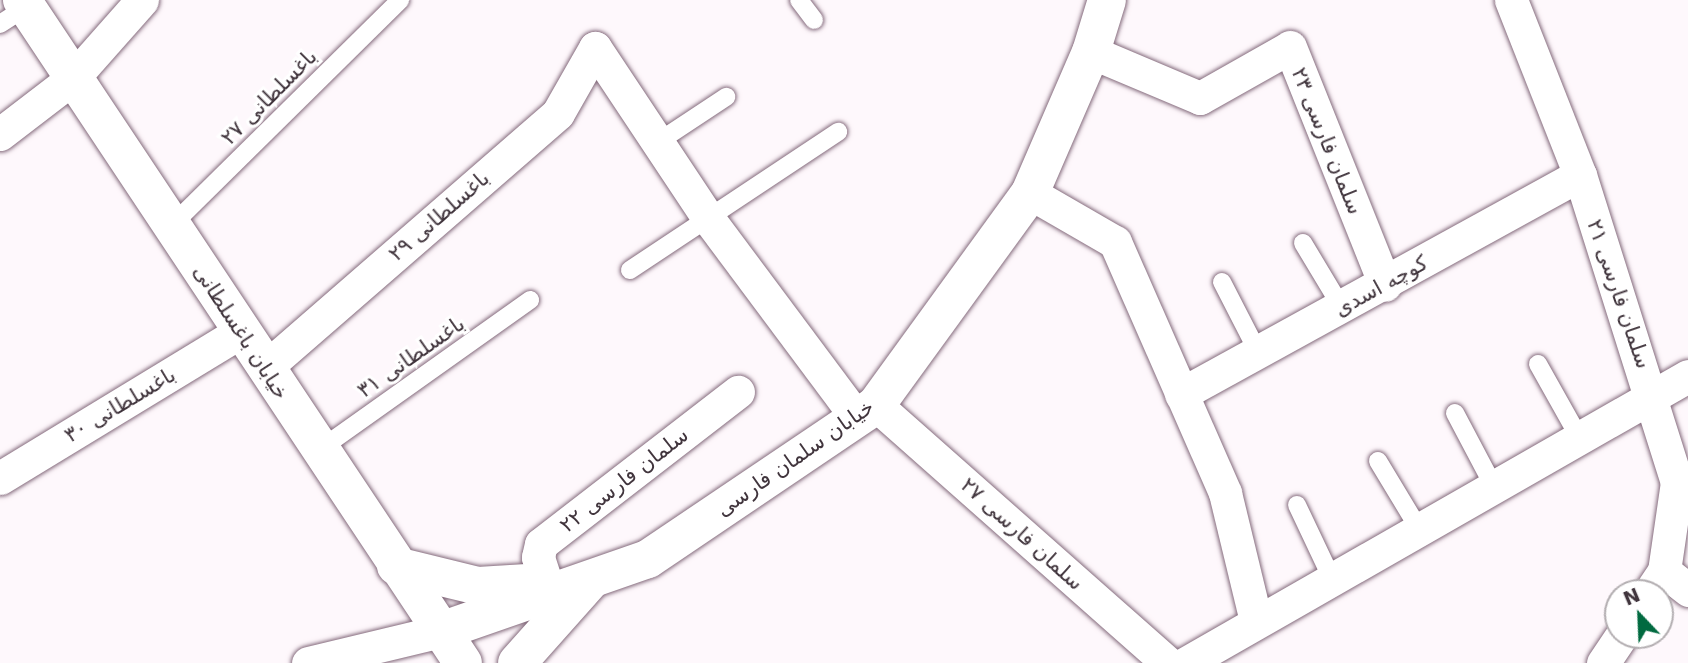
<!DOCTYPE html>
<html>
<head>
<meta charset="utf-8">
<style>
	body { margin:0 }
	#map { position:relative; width:1688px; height:663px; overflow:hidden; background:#fef8fc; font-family:"DejaVu Sans",Cairo,sans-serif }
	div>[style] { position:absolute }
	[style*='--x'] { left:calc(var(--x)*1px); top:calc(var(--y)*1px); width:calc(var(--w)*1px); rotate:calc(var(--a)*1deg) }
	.roads { filter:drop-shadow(0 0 2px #846a7c) drop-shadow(0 0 2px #846a7c) }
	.service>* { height:18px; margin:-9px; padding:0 9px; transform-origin:9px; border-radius:9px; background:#fff }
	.minor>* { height:33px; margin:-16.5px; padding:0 16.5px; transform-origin:16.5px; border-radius:16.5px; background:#fff }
	.tertiary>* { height:38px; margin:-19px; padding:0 19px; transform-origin:19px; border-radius:19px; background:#fff }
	span { translate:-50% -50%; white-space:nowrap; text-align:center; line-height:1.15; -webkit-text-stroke:6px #fff; paint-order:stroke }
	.street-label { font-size:21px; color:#41353d }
	.north { position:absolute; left:1604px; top:579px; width:70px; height:70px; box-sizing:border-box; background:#fff; border:2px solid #b3aeb1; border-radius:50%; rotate:337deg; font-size:19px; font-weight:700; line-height:28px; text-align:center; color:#41353d }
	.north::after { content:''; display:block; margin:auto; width:24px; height:32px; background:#016a40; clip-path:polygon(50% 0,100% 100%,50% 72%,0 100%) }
</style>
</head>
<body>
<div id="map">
	<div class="roads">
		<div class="service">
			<div style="--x:799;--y:0;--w:25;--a:53"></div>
			<div style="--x:0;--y:24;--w:31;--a:-33"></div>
			<div style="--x:658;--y:142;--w:82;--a:-33.5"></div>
			<div style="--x:171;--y:226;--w:322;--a:-44.6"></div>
			<div style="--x:1303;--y:243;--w:76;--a:59"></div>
			<div style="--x:630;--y:270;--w:250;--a:-33.6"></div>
			<div style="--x:1222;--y:282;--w:81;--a:62.8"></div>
			<div style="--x:1538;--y:364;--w:84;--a:60.7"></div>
			<div style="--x:1455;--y:413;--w:84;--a:62.2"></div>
			<div style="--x:319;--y:450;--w:259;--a:-35.4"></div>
			<div style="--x:1378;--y:461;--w:79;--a:58.9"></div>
			<div style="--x:1297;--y:505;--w:82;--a:64.7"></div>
		</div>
		<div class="minor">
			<div style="--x:1511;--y:0;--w:188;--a:68.5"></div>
			<div style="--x:1580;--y:175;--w:322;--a:72.5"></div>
			<div style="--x:1677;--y:482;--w:90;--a:98.3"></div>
			<div style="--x:1664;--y:571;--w:27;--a:124"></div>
			<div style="--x:1091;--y:52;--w:118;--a:22.9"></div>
			<div style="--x:1200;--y:98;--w:103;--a:-29.5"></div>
			<div style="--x:1290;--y:47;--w:256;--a:68.2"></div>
			<div style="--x:0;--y:134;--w:92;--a:-37.5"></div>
			<div style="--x:73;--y:78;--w:104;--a:-48.5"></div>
			<div style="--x:1030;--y:193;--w:98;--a:30"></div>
			<div style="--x:1115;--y:242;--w:274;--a:66.3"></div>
			<div style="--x:1225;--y:493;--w:132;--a:76.4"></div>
			<div style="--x:265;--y:368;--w:388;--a:-41"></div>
			<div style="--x:558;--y:113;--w:75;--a:-60.4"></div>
			<div style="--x:595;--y:48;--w:204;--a:56.4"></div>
			<div style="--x:708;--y:218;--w:249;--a:53.3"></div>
			<div style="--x:1181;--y:394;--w:455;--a:-28.8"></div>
			<div style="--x:876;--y:405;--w:390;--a:41.5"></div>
			<div style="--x:0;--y:478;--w:281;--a:-31.3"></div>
			<div style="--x:1664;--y:571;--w:31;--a:38"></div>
			<div style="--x:546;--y:582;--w:26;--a:-108"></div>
			<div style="--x:538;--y:557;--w:13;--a:-77"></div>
			<div style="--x:541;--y:544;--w:249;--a:-37.7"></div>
			<div style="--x:308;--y:663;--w:137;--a:-13.5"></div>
			<div style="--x:1186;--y:663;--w:578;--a:-29.76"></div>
			<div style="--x:1603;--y:663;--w:34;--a:-56"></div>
		</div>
		<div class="tertiary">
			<div style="--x:22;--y:0;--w:796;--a:56.37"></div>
			<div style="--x:396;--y:566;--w:84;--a:13.7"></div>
			<div style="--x:478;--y:586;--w:66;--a:-3.5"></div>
			<div style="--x:441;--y:631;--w:219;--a:-19.2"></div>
			<div style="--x:648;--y:559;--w:275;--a:-34"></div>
			<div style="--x:876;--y:405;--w:262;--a:-54"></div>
			<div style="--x:1030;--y:193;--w:154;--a:-66.6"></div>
			<div style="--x:1091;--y:52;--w:54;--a:-72.9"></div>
			<div style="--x:517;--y:663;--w:110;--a:-48.3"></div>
		</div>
	</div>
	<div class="street-label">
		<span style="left:269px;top:97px;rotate:-45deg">باغسلطانی ۲۷</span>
		<span style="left:1327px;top:141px;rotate:68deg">سلمان فارسی ۲۳</span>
		<span style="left:439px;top:216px;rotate:-41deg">باغسلطانی ۲۹</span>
		<span style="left:1381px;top:286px;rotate:-29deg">کوچه اسدی</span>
		<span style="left:1619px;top:294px;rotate:71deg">سلمان فارسی ۲۱</span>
		<span style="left:241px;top:332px;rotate:57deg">خیابان باغسلطانی</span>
		<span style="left:411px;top:357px;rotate:-35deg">باغسلطانی ۳۱</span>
		<span style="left:120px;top:405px;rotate:-31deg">باغسلطانی ۳۰</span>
		<span style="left:795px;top:458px;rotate:-35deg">خیابان سلمان فارسی</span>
		<span style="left:624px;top:480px;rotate:-38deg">سلمان فارسی ۲۲</span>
		<span style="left:1022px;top:534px;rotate:42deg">سلمان فارسی ۲۷</span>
	</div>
	<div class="north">N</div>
</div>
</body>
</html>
